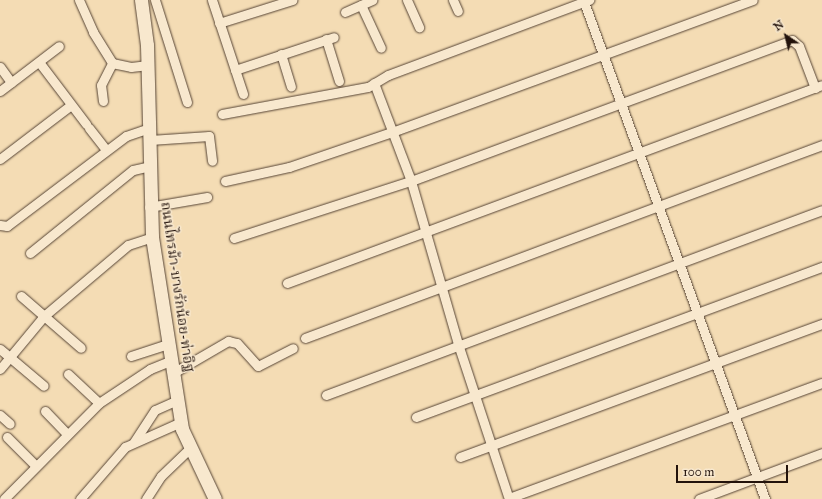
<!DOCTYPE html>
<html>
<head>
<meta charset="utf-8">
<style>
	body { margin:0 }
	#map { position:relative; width:822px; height:499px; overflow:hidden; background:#f4dcb4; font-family:"IM FELL Great Primer","Noto Serif Thai",serif }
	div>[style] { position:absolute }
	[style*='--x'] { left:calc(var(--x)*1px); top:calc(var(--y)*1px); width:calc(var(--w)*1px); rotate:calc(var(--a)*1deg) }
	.roads { filter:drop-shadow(0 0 1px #564435) drop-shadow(0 0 1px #564435) }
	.street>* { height:9px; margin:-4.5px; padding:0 4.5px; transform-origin:4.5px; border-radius:4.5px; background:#f8e8ce }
	.secondary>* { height:13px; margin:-6.5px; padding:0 6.5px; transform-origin:6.5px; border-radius:6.5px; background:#f8e8ce }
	span { translate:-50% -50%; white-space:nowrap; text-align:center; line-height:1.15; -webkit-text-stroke:3px #f8e8ce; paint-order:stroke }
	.street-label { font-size:14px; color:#22120b }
	.north { position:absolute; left:766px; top:16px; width:40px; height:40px; -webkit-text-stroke:3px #f8e8ce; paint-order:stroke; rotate:325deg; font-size:11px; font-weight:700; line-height:16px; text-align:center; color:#22120b }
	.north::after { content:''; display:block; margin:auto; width:14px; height:18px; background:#22120b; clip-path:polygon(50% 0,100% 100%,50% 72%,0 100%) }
	.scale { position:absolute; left:676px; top:465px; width:112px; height:18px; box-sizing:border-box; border:2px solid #22120b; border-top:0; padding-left:5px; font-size:12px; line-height:14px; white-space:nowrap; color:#22120b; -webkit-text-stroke:3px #f8e8ce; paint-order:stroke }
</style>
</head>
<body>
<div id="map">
	<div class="roads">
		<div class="street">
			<div style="--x:79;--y:0;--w:35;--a:66"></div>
			<div style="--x:93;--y:32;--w:36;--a:58"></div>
			<div style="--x:112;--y:63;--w:19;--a:12"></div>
			<div style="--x:131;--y:67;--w:17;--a:-7"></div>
			<div style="--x:155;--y:0;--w:107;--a:72.6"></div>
			<div style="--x:212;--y:0;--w:99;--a:71.7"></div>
			<div style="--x:407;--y:0;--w:30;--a:66"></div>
			<div style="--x:453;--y:0;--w:12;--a:66"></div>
			<div style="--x:584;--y:2;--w:529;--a:69.99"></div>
			<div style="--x:361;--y:5;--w:47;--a:65.1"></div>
			<div style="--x:345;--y:12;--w:30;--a:-24"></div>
			<div style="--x:219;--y:23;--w:77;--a:-17.5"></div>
			<div style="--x:326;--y:39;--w:44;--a:72.8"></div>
			<div style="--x:281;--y:54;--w:34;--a:73"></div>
			<div style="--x:39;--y:62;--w:78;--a:52.8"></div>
			<div style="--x:0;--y:67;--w:19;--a:54"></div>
			<div style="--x:235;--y:70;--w:104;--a:-18.4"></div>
			<div style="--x:374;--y:83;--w:105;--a:69.3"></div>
			<div style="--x:411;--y:181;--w:170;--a:73.9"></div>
			<div style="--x:458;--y:344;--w:163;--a:71.8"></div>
			<div style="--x:0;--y:91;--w:74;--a:-37.3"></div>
			<div style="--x:103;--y:101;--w:16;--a:-97"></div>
			<div style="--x:101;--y:85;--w:25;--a:-63"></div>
			<div style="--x:222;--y:114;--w:148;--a:-10.5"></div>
			<div style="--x:368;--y:87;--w:23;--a:-31"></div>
			<div style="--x:388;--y:75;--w:215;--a:-20.5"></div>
			<div style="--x:89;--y:128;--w:28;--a:52"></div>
			<div style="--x:150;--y:140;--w:59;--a:-3.9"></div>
			<div style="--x:209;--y:136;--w:25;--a:83"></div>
			<div style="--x:0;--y:159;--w:89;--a:-37.3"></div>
			<div style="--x:225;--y:181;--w:66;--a:-12.3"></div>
			<div style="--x:289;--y:167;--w:109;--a:-18.8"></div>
			<div style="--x:392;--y:132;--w:384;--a:-20.1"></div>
			<div style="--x:149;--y:207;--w:59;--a:-9.8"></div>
			<div style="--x:0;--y:225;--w:7;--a:8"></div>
			<div style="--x:7;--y:226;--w:149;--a:-37.1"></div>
			<div style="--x:126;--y:136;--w:24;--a:-19"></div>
			<div style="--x:234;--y:238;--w:186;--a:-17.9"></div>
			<div style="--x:411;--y:181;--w:406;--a:-20.3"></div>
			<div style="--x:792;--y:40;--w:9;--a:41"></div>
			<div style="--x:799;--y:46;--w:45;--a:69.1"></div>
			<div style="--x:30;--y:253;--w:132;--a:-38.9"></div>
			<div style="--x:133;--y:170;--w:17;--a:-13"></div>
			<div style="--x:287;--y:283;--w:570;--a:-20.31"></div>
			<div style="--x:21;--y:296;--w:79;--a:40.9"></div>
			<div style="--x:305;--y:338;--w:552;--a:-20.47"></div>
			<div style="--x:0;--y:349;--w:57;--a:40.1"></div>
			<div style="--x:131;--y:356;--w:40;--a:-18"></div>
			<div style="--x:0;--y:369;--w:69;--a:-50.3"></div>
			<div style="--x:44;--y:316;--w:110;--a:-40.2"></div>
			<div style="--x:128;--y:245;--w:25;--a:-18"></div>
			<div style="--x:173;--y:373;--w:64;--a:-30.2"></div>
			<div style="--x:228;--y:341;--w:9;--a:13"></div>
			<div style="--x:237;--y:343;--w:31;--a:48"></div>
			<div style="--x:258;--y:366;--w:39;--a:-27"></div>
			<div style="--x:68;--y:374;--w:42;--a:43.1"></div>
			<div style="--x:326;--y:395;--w:529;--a:-20.45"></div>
			<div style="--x:45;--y:411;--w:32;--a:46"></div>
			<div style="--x:0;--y:415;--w:13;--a:42"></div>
			<div style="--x:416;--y:417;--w:433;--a:-20.3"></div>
			<div style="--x:7;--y:437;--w:41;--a:45"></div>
			<div style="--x:134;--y:442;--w:38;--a:-57"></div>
			<div style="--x:155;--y:410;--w:24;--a:-24"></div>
			<div style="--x:460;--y:457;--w:386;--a:-20.2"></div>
			<div style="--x:509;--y:498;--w:333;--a:-20.2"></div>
			<div style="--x:4;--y:499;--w:135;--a:-45.3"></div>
			<div style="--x:99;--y:403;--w:61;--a:-33.7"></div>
			<div style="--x:150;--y:369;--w:22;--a:-22"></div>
			<div style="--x:80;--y:499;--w:69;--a:-49.1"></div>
			<div style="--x:125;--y:447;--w:61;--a:-24.1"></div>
			<div style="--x:146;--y:499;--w:27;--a:-57"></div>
			<div style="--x:161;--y:476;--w:39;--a:-44"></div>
			<div style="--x:699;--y:499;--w:131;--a:-20.5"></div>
		</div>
		<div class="secondary">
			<div style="--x:141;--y:0;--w:45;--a:82.4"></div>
			<div style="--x:147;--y:45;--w:192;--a:88.5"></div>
			<div style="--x:152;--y:237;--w:194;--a:81.1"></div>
			<div style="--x:182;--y:429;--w:77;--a:64.8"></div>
		</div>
	</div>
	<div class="street-label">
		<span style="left:177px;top:287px;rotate:82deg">ถนนไทรม้า-บางรักน้อย-ท่าอิฐ</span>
	</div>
	<div class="north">N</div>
	<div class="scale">100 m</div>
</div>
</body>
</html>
